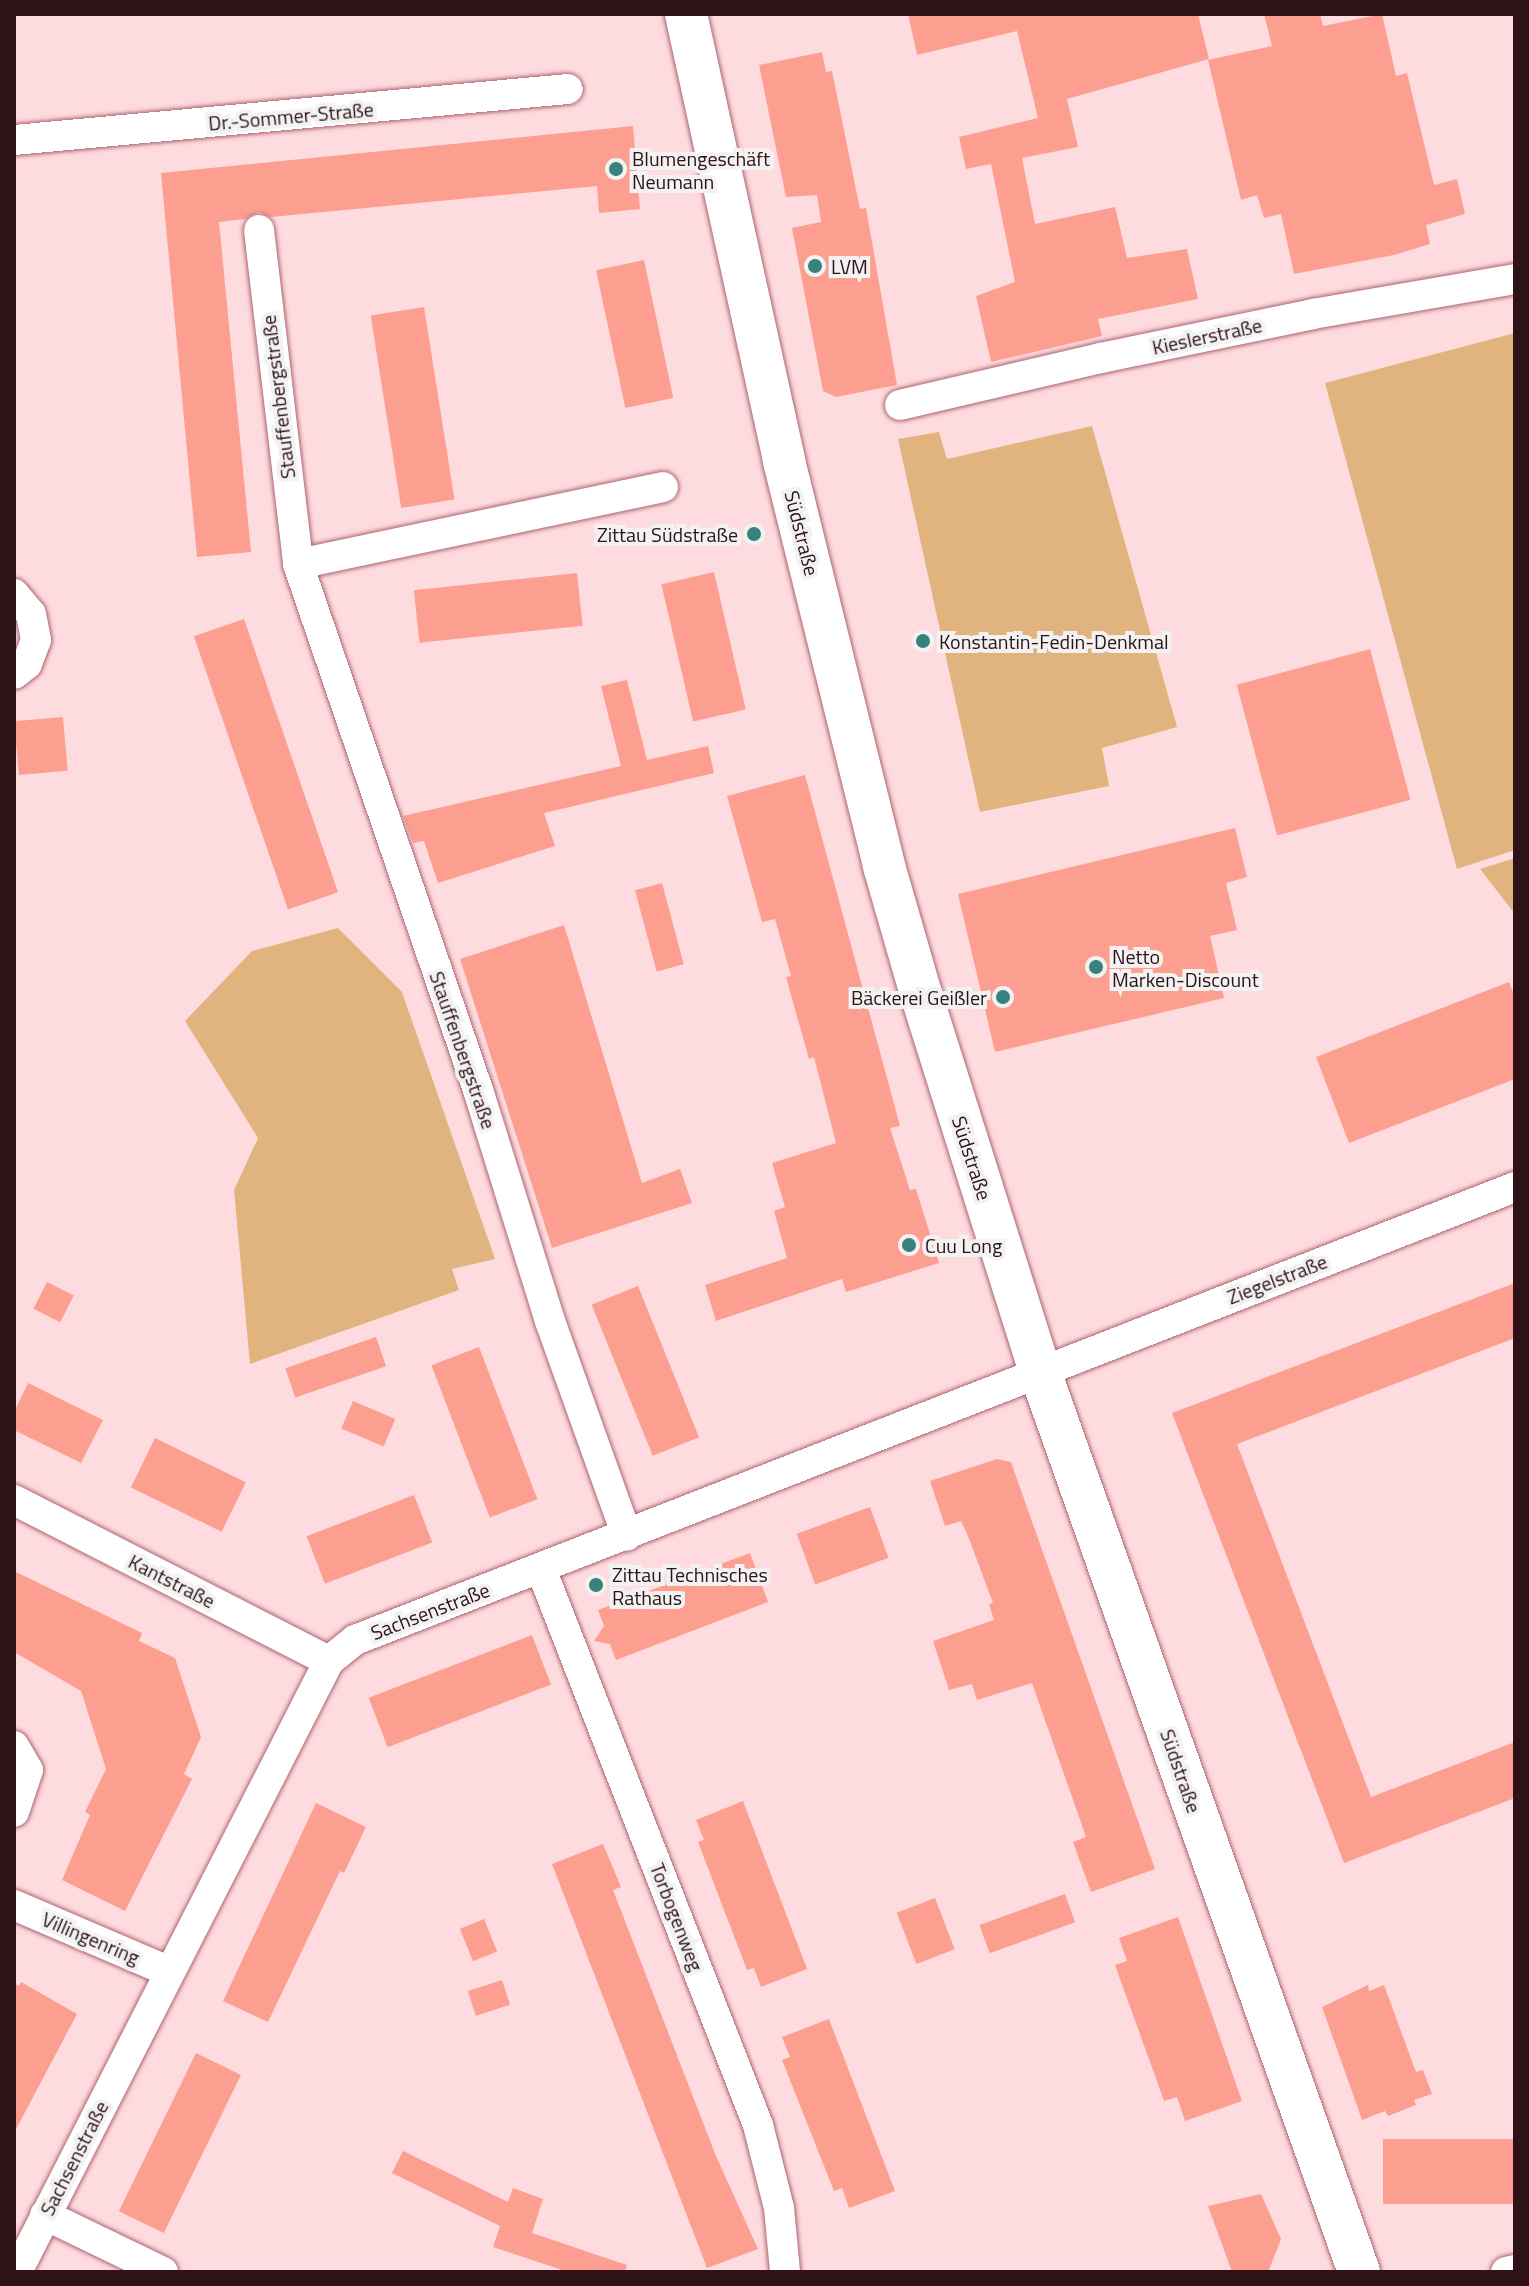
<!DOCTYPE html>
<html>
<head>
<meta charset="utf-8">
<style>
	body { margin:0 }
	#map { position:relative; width:1529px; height:2286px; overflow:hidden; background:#fedbdf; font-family:"Titillium Web",sans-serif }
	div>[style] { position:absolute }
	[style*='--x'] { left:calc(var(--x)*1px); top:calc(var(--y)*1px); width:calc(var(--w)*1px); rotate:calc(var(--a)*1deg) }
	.green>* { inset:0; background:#e1b47f }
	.building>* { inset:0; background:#fd9f90; transform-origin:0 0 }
	.roads { filter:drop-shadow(0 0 2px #ae6370) drop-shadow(0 0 2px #ae6370) }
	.street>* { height:30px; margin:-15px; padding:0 15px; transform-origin:15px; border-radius:15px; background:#fff }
	.secondary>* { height:42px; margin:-21px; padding:0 21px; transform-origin:21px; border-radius:21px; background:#fff }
	.dots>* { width:22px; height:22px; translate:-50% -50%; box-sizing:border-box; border:4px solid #f2f2f2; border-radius:50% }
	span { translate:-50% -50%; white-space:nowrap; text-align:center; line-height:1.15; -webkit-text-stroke:8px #f2f2f2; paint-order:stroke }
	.street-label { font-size:20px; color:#2f1218 }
	.poi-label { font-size:20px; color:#2f1218 }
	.left { translate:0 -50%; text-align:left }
	.right { translate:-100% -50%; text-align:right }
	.frame { position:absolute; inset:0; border:16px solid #2f1218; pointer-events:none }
</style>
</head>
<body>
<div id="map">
	<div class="green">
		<div style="clip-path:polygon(1515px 333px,1515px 850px,1457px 869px,1325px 383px)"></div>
		<div style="clip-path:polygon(1092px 426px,1177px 727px,1102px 748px,1109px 786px,980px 812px,898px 439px,939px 432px,947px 459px)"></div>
		<div style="clip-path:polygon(1515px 858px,1515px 914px,1480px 869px)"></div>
		<div style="clip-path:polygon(338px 928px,402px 992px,495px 1259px,452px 1269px,459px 1290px,250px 1364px,234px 1190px,258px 1138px,185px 1021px,252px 951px)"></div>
	</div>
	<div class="building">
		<div style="clip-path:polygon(908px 14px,1198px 14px,1209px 59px,1067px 99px,1078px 147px,1022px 158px,1035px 224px,1115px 207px,1127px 258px,1187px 249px,1198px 299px,1098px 319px,1102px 336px,991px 362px,976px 296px,1015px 282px,991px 164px,966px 169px,959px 137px,1038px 118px,1017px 31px,917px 55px)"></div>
		<div style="clip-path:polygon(1264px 14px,1320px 14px,1323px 26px,1382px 14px,1396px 76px,1407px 73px,1434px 185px,1457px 179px,1465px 214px,1426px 225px,1430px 244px,1394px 255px,1294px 274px,1281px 214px,1264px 218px,1257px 195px,1241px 200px,1208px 60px,1272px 46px)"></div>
		<div style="clip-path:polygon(822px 52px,826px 72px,832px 71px,860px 209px,866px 208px,897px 385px,836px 397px,823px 391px,792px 228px,821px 222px,817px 195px,786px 197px,759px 65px)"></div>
		<div style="clip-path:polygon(633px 126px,640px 209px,599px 213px,597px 186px,271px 217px,258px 212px,245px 219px,219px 222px,251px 552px,197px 557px,161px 173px)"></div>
		<div style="left:644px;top:260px;width:141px;height:49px;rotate:78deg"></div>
		<div style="left:424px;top:307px;width:195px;height:54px;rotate:81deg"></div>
		<div style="left:714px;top:572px;width:141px;height:54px;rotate:77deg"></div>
		<div style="left:577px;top:573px;width:53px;height:164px;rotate:84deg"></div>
		<div style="left:244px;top:619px;width:289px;height:53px;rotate:71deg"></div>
		<div style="left:1370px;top:649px;width:156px;height:138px;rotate:75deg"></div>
		<div style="clip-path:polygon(627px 680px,647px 760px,708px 746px,714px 773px,544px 813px,555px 846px,438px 883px,424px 841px,413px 843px,403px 816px,621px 766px,601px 686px)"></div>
		<div style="left:63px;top:717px;width:54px;height:49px;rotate:85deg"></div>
		<div style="clip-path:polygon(805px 775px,900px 1126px,890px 1128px,910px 1190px,916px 1189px,939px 1263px,846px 1292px,842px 1279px,716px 1321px,705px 1285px,787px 1258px,774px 1211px,785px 1207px,772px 1163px,836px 1143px,814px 1057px,809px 1059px,786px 977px,791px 976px,775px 919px,762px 922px,727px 796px)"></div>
		<div style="clip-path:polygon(1235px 828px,1247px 877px,1226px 883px,1237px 930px,1210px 936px,1224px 998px,995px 1052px,958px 894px)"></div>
		<div style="left:662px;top:883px;width:84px;height:28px;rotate:75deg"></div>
		<div style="clip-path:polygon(564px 925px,642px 1183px,680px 1169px,692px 1203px,552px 1248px,460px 959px)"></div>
		<div style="clip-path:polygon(1509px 982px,1515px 997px,1515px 1079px,1349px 1143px,1316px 1057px)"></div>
		<div style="left:47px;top:1282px;width:30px;height:30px;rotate:27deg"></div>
		<div style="clip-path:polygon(1515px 1283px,1515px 1338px,1237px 1444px,1371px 1797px,1515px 1742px,1515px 1798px,1344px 1863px,1172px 1413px)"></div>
		<div style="left:638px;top:1286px;width:163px;height:50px;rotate:68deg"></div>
		<div style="left:376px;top:1337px;width:31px;height:96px;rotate:71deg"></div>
		<div style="left:479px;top:1347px;width:163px;height:51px;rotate:69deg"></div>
		<div style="clip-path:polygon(28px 1383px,103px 1420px,81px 1463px,14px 1430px,14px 1412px)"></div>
		<div style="left:353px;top:1401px;width:46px;height:30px;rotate:23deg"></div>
		<div style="left:155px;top:1438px;width:101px;height:55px;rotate:26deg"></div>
		<div style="clip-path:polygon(997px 1459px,1011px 1462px,1155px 1869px,1091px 1892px,1073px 1842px,1086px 1837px,1032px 1683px,977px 1700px,972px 1684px,949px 1690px,933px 1641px,994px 1620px,989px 1604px,993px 1603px,968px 1536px,961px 1521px,945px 1526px,930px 1481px)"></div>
		<div style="left:414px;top:1495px;width:51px;height:115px;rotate:69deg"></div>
		<div style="left:870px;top:1507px;width:54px;height:78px;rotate:70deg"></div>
		<div style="clip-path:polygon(750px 1553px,768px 1602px,616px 1660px,610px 1644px,594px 1641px,604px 1626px,598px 1610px)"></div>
		<div style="clip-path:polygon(14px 1571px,142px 1633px,139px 1641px,175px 1658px,201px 1737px,184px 1774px,192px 1779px,125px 1911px,62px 1880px,90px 1815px,85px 1812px,106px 1769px,81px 1691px,14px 1652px)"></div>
		<div style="left:532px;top:1635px;width:53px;height:175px;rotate:69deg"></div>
		<div style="clip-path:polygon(743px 1801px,807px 1969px,761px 1987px,754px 1968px,747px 1970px,698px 1842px,704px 1840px,696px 1820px)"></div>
		<div style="clip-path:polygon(316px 1803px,366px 1827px,344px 1873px,340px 1871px,268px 2022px,223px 2001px)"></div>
		<div style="clip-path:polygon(603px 1844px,621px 1887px,613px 1890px,716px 2156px,758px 2249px,707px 2268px,552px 1864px)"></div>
		<div style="left:1065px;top:1894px;width:30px;height:91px;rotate:70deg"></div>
		<div style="left:935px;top:1898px;width:55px;height:41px;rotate:69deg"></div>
		<div style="clip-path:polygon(1178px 1917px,1242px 2101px,1185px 2121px,1177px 2097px,1164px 2101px,1115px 1965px,1127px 1961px,1119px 1938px)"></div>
		<div style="left:484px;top:1919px;width:35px;height:26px;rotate:68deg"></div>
		<div style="left:502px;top:1980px;width:26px;height:36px;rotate:72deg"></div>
		<div style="clip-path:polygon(21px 1982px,77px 2014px,14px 2133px,14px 1983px,19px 1986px)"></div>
		<div style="clip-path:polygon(1368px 1985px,1369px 1991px,1384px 1985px,1416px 2072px,1423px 2070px,1432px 2094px,1414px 2100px,1416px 2105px,1388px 2116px,1385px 2111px,1362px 2120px,1322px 2007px)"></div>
		<div style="clip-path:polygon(829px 2019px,895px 2191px,849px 2208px,842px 2188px,834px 2191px,782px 2060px,790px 2057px,782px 2037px)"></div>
		<div style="left:196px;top:2053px;width:50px;height:176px;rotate:26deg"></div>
		<div style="left:1515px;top:2139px;width:65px;height:132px;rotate:90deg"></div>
		<div style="clip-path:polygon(403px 2151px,508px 2202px,513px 2188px,543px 2199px,532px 2233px,627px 2265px,625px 2272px,568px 2272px,493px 2247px,500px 2226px,392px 2173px)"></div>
		<div style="clip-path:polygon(1261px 2194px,1281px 2239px,1268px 2272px,1232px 2272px,1208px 2206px)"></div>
	</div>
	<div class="roads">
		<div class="street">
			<div style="--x:14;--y:140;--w:556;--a:-5.26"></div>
			<div style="--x:259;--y:230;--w:336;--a:83.3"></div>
			<div style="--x:298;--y:564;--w:559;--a:71.11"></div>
			<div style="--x:479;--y:1093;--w:239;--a:72.7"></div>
			<div style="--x:550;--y:1321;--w:228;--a:70.3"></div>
			<div style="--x:900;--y:405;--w:206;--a:-13.2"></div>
			<div style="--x:1101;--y:358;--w:217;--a:-11.7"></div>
			<div style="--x:1313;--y:314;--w:205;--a:-9.8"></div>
			<div style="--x:298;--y:564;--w:373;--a:-11.9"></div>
			<div style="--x:14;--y:594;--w:26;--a:50"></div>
			<div style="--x:31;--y:614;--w:26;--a:79"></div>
			<div style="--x:36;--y:640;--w:26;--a:111"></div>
			<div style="--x:27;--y:664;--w:16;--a:142"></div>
			<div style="--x:14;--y:1500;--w:354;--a:27.1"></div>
			<div style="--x:541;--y:1569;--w:597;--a:68.68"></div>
			<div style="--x:758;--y:2125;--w:86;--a:75.8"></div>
			<div style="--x:779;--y:2208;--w:64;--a:84.6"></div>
			<div style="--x:14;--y:1746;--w:28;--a:60"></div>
			<div style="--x:28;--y:1770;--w:44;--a:108.4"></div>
			<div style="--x:14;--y:1905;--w:168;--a:23.2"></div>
			<div style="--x:45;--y:2215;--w:131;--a:25.8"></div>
			<div style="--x:17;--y:2272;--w:686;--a:-62.95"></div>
			<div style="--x:329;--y:1661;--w:33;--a:-39"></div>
			<div style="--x:355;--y:1640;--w:1245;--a:-21.33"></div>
			<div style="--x:1506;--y:2272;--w:9;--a:-13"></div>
		</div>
		<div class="secondary">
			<div style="--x:686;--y:14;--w:458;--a:77.6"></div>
			<div style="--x:784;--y:461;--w:417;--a:76.1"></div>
			<div style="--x:884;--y:866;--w:133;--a:73.9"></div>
			<div style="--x:921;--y:994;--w:396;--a:72.5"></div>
			<div style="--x:1040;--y:1372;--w:955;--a:70.48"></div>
		</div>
	</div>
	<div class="dots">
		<div style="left:616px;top:169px;background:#39817c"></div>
		<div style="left:815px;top:266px;background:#39817c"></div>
		<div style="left:754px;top:534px;background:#39817c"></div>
		<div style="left:923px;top:641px;background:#39817c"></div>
		<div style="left:1096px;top:967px;background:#39817c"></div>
		<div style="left:1003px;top:997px;background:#39817c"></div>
		<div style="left:909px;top:1245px;background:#39817c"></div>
		<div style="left:596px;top:1585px;background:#39817c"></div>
	</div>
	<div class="street-label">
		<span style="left:291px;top:116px;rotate:-5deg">Dr.-Sommer-Straße</span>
		<span style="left:1207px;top:336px;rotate:-12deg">Kieslerstraße</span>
		<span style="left:278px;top:397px;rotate:-97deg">Stauffenbergstraße</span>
		<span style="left:802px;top:533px;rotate:76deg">Südstraße</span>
		<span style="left:463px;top:1050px;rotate:71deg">Stauffenbergstraße</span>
		<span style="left:972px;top:1158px;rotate:72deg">Südstraße</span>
		<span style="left:1277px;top:1279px;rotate:-21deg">Ziegelstraße</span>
		<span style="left:172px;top:1581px;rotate:27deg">Kantstraße</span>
		<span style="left:430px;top:1611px;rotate:-21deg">Sachsenstraße</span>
		<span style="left:1181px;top:1771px;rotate:71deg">Südstraße</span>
		<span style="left:677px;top:1917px;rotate:69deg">Torbogenweg</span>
		<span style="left:91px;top:1938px;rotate:23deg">Villingenring</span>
		<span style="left:74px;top:2158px;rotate:-63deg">Sachsenstraße</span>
	</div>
	<div class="poi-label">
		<span class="left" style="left:632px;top:170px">Blumengeschäft<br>Neumann</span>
		<span class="left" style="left:831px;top:266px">LVM</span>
		<span class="right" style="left:738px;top:534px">Zittau Südstraße</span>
		<span class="left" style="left:939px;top:641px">Konstantin-Fedin-Denkmal</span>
		<span class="left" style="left:1112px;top:968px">Netto<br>Marken-Discount</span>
		<span class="right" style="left:987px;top:997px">Bäckerei Geißler</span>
		<span class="left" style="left:925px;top:1245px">Cuu Long</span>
		<span class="left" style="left:612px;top:1586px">Zittau Technisches<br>Rathaus</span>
	</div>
	<div class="frame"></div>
</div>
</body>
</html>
